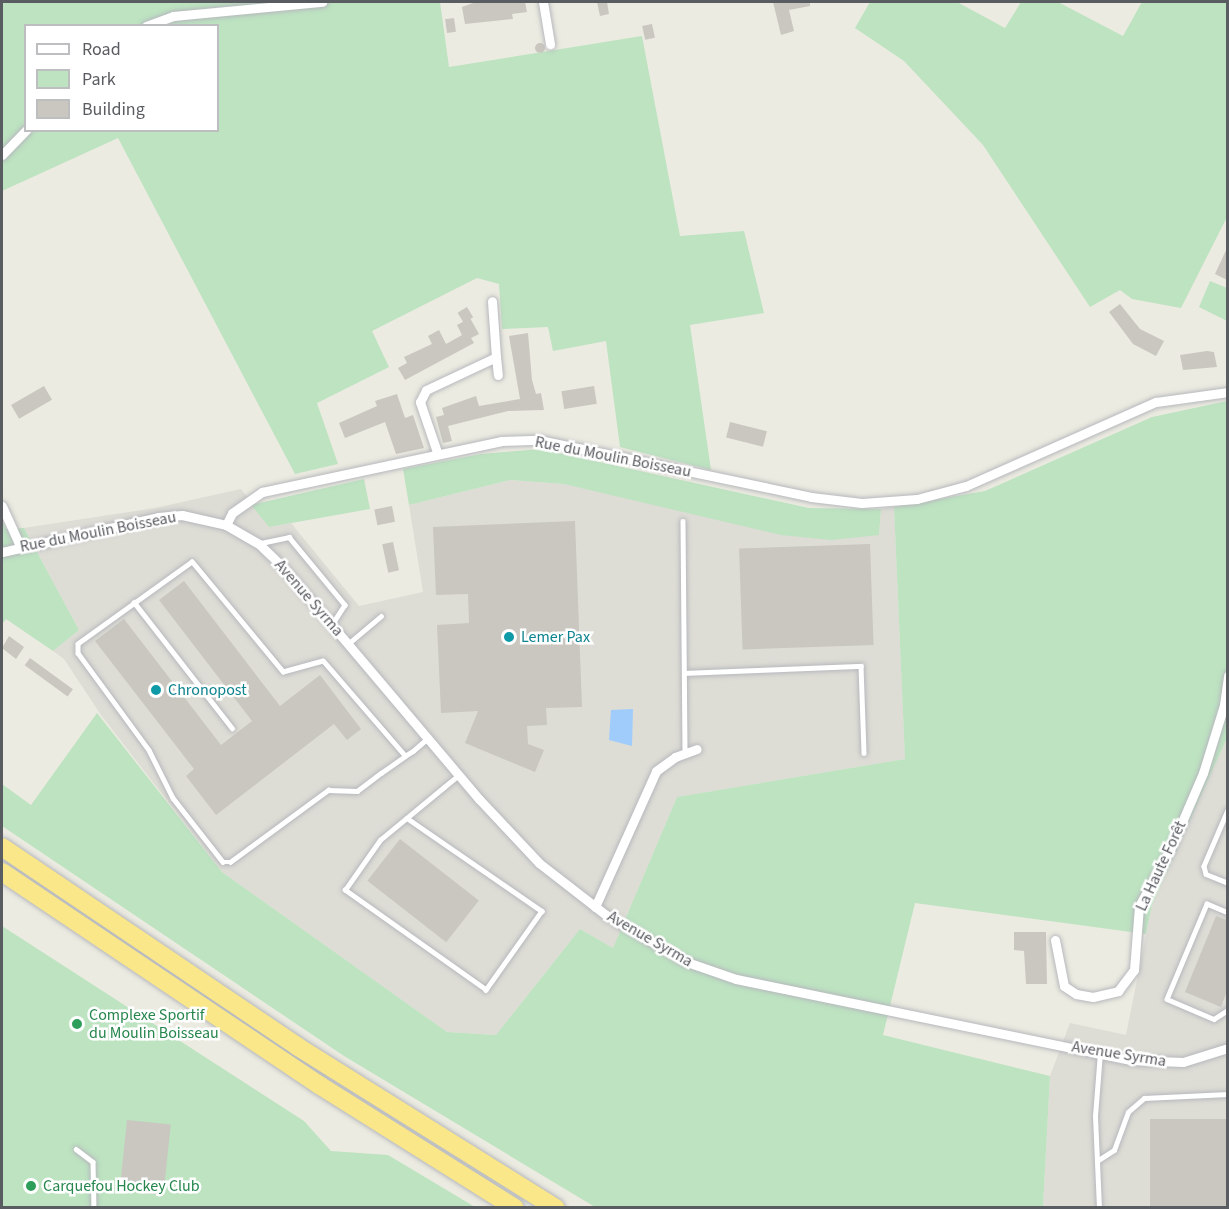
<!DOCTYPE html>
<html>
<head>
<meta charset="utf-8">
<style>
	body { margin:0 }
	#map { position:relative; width:1229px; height:1209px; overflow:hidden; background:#ecebe1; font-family:"Source Sans 3",sans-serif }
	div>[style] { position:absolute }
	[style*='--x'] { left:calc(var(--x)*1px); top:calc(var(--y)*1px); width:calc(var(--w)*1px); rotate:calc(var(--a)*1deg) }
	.industrial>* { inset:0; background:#dddcd5 }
	.green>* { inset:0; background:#bde3c1 }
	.water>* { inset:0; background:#a0ccfc }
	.building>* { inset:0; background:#c9c7c0; transform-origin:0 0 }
	.round { border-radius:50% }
	.roads { filter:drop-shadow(0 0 2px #b6b8bd) drop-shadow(0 0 2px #b6b8bd) }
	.service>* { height:4.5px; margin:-2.25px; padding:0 2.25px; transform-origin:2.25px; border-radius:2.25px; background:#fff }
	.minor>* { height:9px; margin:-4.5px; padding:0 4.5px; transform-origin:4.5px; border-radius:4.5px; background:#fff }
	.motorway>* { height:18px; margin:-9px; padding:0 9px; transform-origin:9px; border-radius:9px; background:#fae78a }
	.dots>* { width:16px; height:16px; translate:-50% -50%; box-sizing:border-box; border:3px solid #fff; border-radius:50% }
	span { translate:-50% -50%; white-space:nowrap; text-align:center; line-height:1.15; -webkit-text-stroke:5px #fff; paint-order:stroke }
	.street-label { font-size:16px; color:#595c61 }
	.culture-label { font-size:16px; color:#0d838f }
	.left { translate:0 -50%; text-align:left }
	.leisure-label { font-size:16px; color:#27864d }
	.frame { position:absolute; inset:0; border:3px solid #595c61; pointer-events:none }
	.legend { position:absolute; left:24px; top:24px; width:195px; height:108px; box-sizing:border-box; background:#fff; border:2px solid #bdbec0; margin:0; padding:8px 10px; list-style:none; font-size:18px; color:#595c61 }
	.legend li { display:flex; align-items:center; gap:12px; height:30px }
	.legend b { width:30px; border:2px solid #bdbec0 }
</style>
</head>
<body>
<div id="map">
	<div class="industrial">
		<div style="clip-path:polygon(510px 480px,564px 484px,672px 507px,879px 535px,881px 509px,894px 507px,905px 759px,677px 797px,613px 948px,580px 929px,496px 1035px,447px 1032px,222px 872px,101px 715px,64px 659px,53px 651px,79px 630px,24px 528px,155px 508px,241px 489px,269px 527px,291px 523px,359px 606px,423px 592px,409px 505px)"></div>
		<div style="clip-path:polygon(1227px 738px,1227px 1207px,1043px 1208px,1050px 1076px,1070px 1023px,1126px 1035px,1152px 905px)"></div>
	</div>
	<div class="green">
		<div style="clip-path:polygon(evenodd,2px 2px,440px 2px,449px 67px,642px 36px,680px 236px,744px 231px,764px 313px,690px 325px,711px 470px,620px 447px,606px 341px,553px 351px,548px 327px,502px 329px,499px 284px,477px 278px,372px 331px,389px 367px,317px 403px,338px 464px,295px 474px,118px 138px,2px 191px,2px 2px,26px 26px,218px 26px,218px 130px,26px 130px,26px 26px)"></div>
		<div style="clip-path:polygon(870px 2px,957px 2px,1005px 28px,1021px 2px,1058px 2px,1123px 36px,1142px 2px,1227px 2px,1227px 217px,1181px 308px,1132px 299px,1120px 290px,1090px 307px,983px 145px,904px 61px,855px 28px)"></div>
		<div style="clip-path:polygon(1210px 281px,1227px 288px,1227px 321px,1199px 307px)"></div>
		<div style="clip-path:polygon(1227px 401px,1227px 738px,1152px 905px,1146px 934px,915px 903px,883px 1035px,1050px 1076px,1043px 1207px,595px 1207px,344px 1056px,2px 826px,2px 784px,31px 805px,97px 713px,222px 872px,447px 1032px,496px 1035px,580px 929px,613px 948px,677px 797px,905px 759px,894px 507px,985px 491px,1152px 417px)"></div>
		<div style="clip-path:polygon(540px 449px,809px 508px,881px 509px,879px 535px,831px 540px,781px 535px,564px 484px,510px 480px,409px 505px,403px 469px,481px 454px)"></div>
		<div style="clip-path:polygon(364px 479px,370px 509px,269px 527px,251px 505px)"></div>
		<div style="clip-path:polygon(2px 520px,6px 529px,24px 528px,79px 630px,53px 651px,6px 619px,2px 624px)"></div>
		<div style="clip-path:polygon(2px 926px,304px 1121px,331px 1151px,388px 1155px,475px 1207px,2px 1207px)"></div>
	</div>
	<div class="water">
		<div style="clip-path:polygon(633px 709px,632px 746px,609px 740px,611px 710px)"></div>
	</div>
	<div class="building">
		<div style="clip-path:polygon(476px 2px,525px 2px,527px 12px,512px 14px,513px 19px,465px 24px,462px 7px)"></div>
		<div style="clip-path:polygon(597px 2px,607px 2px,609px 14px,600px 16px)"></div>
		<div style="clip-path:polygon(773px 2px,810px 2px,810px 6px,789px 10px,794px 31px,781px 35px)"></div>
		<div style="left:454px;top:18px;width:14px;height:9px;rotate:82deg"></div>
		<div style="left:652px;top:24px;width:14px;height:10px;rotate:78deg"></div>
		<div class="round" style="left:535px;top:43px;width:10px;height:10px"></div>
		<div style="clip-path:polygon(1227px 248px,1227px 280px,1215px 274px)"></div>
		<div style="clip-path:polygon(1120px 304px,1140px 329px,1164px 341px,1156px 356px,1133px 344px,1109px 312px)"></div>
		<div style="left:467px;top:307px;width:12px;height:11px;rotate:59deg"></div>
		<div style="clip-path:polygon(470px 318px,479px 334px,471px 338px,474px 343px,405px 380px,398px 368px,407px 363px,404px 357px,432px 344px,428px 336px,439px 330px,446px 344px,462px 335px,457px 325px)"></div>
		<div style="clip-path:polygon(528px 333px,532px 380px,536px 394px,541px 393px,544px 410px,508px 411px,448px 426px,452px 441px,443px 443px,436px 417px,444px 415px,442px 408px,476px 396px,479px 406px,520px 399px,509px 336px)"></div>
		<div style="clip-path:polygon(1207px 351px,1214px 352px,1217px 367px,1183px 370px,1180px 355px)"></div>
		<div style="left:44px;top:386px;width:16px;height:38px;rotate:60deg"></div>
		<div style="left:594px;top:386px;width:18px;height:33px;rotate:81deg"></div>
		<div style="clip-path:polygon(397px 394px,405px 418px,413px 415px,424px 448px,396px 454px,385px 422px,345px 438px,339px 423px,377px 406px,375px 401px)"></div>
		<div style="left:730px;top:422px;width:38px;height:16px;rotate:14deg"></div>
		<div style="left:392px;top:506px;width:16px;height:18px;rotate:79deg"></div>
		<div style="clip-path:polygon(575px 521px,582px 707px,546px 708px,547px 725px,527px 726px,528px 744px,544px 750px,535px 772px,465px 743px,478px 711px,441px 713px,437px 625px,469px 623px,468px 594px,436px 595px,433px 527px)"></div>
		<div style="left:393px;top:542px;width:29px;height:11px;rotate:78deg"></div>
		<div style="left:870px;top:544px;width:101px;height:131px;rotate:88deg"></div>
		<div style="clip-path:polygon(184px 581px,280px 706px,320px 675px,361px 729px,347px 740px,334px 724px,216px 815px,186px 776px,194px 769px,95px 641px,124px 619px,221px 745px,252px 721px,159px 600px)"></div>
		<div style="clip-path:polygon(9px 636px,24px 647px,16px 659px,2px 648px)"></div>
		<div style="left:30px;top:658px;width:53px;height:9px;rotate:36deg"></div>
		<div style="left:400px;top:839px;width:100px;height:53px;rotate:38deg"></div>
		<div style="clip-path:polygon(1216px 916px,1227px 920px,1227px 991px,1221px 1007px,1185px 992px)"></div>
		<div style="clip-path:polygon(1014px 932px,1046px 932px,1047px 984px,1026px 984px,1024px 951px,1014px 950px)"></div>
		<div style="left:1227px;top:1119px;width:89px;height:77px;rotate:90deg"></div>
		<div style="left:127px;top:1120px;width:44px;height:71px;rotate:6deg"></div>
	</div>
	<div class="roads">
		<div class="service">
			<div style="--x:683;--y:521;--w:231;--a:89.5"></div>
			<div style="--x:261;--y:543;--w:29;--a:-12"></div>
			<div style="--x:289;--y:537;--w:88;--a:50.5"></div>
			<div style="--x:345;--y:605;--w:24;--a:123"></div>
			<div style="--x:134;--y:602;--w:160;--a:52.1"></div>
			<div style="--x:348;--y:644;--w:43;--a:-40.3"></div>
			<div style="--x:685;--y:673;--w:176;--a:-2.3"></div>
			<div style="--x:861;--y:666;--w:87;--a:88"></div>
			<div style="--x:405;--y:756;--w:125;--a:-130.8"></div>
			<div style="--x:323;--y:661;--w:41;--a:164.6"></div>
			<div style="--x:283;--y:672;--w:143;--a:-129.6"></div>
			<div style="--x:192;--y:562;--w:140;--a:144.3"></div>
			<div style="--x:78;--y:644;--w:9;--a:90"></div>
			<div style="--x:78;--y:653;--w:120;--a:53.8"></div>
			<div style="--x:149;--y:750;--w:54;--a:63.4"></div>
			<div style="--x:173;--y:798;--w:81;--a:52"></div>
			<div style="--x:223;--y:862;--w:7;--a:0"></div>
			<div style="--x:230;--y:862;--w:122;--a:-36.3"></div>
			<div style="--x:328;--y:790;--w:29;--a:2"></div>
			<div style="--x:357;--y:791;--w:30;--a:-37"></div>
			<div style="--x:381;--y:773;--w:29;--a:-35"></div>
			<div style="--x:405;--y:756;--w:9;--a:-32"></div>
			<div style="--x:413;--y:751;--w:20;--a:-41"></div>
			<div style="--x:1228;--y:810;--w:61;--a:113.2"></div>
			<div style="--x:1204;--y:866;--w:8;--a:76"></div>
			<div style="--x:1206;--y:874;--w:24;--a:22"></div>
			<div style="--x:407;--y:818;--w:164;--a:34.6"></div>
			<div style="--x:542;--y:911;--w:97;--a:125.3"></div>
			<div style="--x:486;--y:990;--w:173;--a:-144.7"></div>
			<div style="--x:345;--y:890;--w:61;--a:-55"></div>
			<div style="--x:380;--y:840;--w:83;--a:-39.6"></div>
			<div style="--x:444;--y:787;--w:19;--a:-39"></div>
			<div style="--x:1228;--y:913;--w:23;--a:-157"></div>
			<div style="--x:1207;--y:904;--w:103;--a:112.8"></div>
			<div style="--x:1167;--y:999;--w:51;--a:23.1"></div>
			<div style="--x:1214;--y:1019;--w:17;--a:-33"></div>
			<div style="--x:76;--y:1149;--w:21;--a:37"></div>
			<div style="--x:93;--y:1162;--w:46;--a:88.8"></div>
			<div style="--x:1097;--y:1161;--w:20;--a:-33"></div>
			<div style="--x:1114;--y:1150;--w:40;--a:-69.8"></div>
			<div style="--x:1128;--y:1112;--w:21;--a:-41"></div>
			<div style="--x:1144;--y:1098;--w:84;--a:-2.7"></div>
			<div style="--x:1099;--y:1208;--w:92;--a:-92.5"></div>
			<div style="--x:1095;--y:1116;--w:63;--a:-85.5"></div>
		</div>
		<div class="minor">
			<div style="--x:543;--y:2;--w:43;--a:80.5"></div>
			<div style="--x:146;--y:26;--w:29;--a:-20"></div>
			<div style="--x:173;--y:16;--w:150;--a:-5.4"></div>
			<div style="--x:2;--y:155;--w:35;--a:-46"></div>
			<div style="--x:496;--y:357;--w:18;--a:84"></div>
			<div style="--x:437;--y:452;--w:53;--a:-108.8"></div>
			<div style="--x:420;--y:402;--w:13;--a:-63"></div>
			<div style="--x:426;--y:390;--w:77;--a:-25.2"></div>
			<div style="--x:496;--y:357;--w:56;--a:-94.1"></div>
			<div style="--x:2;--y:506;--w:44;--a:65.8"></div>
			<div style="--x:226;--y:525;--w:38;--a:30"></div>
			<div style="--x:259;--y:544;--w:32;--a:44"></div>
			<div style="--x:282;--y:566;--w:305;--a:49.8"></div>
			<div style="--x:479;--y:799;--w:88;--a:46.8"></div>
			<div style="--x:539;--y:863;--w:85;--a:37.8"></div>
			<div style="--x:606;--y:915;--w:91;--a:30.5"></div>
			<div style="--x:684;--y:961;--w:55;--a:19.1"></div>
			<div style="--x:736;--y:979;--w:403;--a:11.6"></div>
			<div style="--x:1131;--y:1060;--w:52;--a:2.2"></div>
			<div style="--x:1183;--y:1062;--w:47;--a:-17.3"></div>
			<div style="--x:2;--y:552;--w:160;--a:-12.6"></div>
			<div style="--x:158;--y:517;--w:24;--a:-5"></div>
			<div style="--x:182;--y:515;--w:45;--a:12.8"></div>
			<div style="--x:226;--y:525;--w:13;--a:-63"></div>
			<div style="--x:232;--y:513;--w:37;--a:-35"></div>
			<div style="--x:262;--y:492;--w:244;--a:-12"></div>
			<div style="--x:501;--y:441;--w:38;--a:-2"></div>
			<div style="--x:539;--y:440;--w:278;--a:11.8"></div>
			<div style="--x:811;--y:497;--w:51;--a:6.7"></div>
			<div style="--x:862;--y:503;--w:55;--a:-4.2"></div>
			<div style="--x:917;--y:499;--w:51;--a:-14.9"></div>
			<div style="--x:966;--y:486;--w:208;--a:-23.9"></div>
			<div style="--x:1156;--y:402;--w:73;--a:-7.9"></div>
			<div style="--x:595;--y:907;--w:149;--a:-65.8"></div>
			<div style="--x:656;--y:771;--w:24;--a:-36"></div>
			<div style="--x:675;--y:757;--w:23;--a:-20"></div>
			<div style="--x:1055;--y:940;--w:47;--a:78.9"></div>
			<div style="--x:1064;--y:986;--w:14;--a:34"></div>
			<div style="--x:1076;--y:994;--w:17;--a:10"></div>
			<div style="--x:1093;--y:997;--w:26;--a:-13"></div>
			<div style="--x:1118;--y:991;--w:26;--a:-53"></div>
			<div style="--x:1134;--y:970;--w:64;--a:-85.5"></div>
			<div style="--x:1139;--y:906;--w:64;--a:-61"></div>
			<div style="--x:1170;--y:850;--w:84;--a:-66.8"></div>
			<div style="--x:1203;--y:773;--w:71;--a:-72.8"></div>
			<div style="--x:1224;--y:705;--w:30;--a:-82"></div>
		</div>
		<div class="motorway">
			<div style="--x:2;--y:847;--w:357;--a:34"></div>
			<div style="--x:298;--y:1047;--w:304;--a:32"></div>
			<div style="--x:2;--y:872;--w:382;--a:33.9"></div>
			<div style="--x:319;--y:1085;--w:231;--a:32.1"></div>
		</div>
	</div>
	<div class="dots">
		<div style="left:509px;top:637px;background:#0f9aa8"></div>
		<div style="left:156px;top:690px;background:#0f9aa8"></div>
		<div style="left:77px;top:1024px;background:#2e9e5b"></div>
		<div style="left:31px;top:1186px;background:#2e9e5b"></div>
	</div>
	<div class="street-label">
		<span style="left:613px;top:457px;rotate:11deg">Rue du Moulin Boisseau</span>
		<span style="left:98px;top:532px;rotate:-11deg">Rue du Moulin Boisseau</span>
		<span style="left:309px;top:598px;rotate:49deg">Avenue Syrma</span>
		<span style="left:1161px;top:866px;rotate:-65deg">La Haute Forêt</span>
		<span style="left:650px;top:939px;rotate:30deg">Avenue Syrma</span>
		<span style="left:1119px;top:1054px;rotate:9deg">Avenue Syrma</span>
	</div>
	<div class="culture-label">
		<span class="left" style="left:521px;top:637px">Lemer Pax</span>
		<span class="left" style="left:168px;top:690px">Chronopost</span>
	</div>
	<div class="leisure-label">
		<span class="left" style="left:89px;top:1024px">Complexe Sportif<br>du Moulin Boisseau</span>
		<span class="left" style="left:43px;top:1186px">Carquefou Hockey Club</span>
	</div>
	<div class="frame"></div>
	<ul class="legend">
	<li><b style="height:8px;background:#fff"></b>Road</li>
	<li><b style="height:16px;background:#bde3c1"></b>Park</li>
	<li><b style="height:16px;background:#c9c7c0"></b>Building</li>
	</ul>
</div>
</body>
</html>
